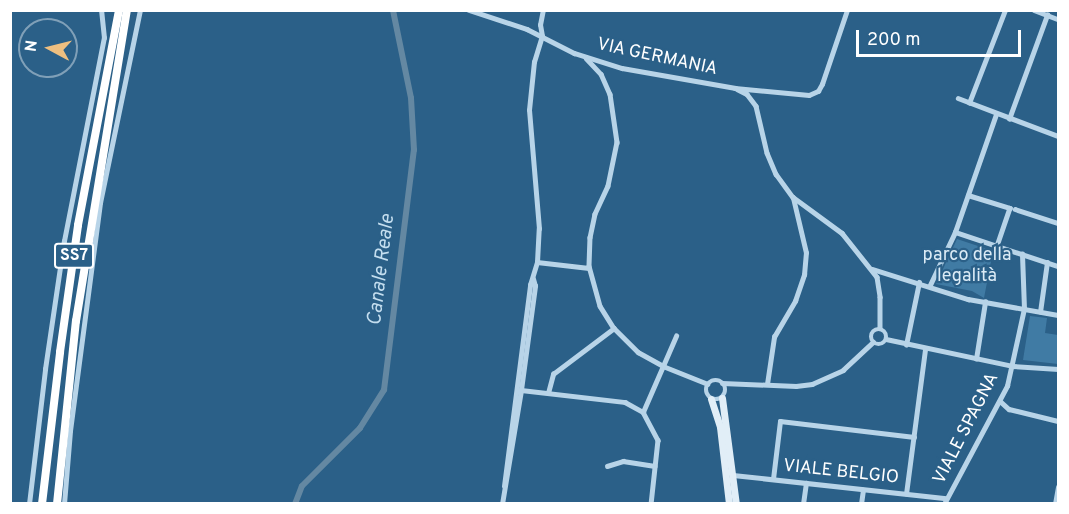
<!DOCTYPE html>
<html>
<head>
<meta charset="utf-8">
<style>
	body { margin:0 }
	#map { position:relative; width:1069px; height:514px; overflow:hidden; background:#2b6088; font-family:Overpass,sans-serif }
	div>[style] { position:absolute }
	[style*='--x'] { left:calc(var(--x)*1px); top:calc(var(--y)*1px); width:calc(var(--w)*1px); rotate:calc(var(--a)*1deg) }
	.green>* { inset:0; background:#407ba4 }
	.canal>* { height:6px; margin:-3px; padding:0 3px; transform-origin:3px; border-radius:3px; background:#6488a2 }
	.street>* { height:4.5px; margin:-2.25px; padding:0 2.25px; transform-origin:2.25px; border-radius:2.25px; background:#b8d4e8 }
	.street>.ring { margin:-2.25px; padding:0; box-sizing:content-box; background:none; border:4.5px solid #b8d4e8; border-radius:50% }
	.secondary>* { height:7px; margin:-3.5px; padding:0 3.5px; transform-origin:3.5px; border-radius:3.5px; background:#e1eef7 }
	.highway>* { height:8px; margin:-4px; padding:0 4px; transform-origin:4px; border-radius:4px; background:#fff }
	span { translate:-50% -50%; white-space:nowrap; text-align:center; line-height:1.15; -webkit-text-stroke:4.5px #2b6088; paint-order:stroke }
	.shield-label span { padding:2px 4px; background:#2b6088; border:2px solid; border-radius:4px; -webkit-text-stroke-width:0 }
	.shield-label { font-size:16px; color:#fff; font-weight:700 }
	.street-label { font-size:18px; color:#fff }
	.park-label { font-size:18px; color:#dbebf6 }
	.water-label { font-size:20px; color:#c4deef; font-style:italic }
	.frame { position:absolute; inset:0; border:12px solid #fff; pointer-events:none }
	.north { position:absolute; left:18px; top:18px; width:60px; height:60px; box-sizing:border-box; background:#2b6088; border:2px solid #80a0b8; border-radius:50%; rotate:277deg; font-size:16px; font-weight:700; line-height:24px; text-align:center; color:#fff }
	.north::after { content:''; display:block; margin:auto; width:21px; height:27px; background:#eebf80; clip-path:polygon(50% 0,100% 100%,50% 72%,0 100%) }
	.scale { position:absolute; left:856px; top:30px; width:165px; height:27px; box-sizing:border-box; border:3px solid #fff; border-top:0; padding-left:8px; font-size:18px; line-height:21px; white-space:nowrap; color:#fff; -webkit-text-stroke:4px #2b6088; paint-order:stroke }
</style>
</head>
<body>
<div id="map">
	<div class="green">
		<div style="clip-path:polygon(957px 239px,993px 251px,984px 298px,972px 291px,936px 284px)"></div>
		<div style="clip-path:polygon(1030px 316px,1047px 318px,1045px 333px,1058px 335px,1058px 364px,1023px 360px)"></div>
	</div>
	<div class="canal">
		<div style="--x:295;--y:504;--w:19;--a:-69"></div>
		<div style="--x:302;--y:486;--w:82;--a:-45"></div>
		<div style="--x:360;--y:428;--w:45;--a:-57.7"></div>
		<div style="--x:384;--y:390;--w:242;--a:-82.9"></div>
		<div style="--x:414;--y:150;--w:52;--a:-93.3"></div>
		<div style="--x:411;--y:98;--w:90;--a:-101.6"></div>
	</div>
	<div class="street">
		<div style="--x:469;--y:10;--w:61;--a:18.1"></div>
		<div style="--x:527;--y:29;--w:53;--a:27.1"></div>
		<div style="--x:574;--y:53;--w:50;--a:17.4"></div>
		<div style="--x:622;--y:68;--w:115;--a:10"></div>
		<div style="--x:735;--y:88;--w:74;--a:5.4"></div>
		<div style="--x:809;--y:95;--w:10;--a:-24"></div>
		<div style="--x:818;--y:91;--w:8;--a:-60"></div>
		<div style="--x:822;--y:84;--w:78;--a:-71.3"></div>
		<div style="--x:1034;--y:10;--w:26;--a:21"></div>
		<div style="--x:586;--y:58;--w:22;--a:47"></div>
		<div style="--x:601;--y:74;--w:22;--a:66"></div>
		<div style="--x:610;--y:94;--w:49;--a:81.7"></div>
		<div style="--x:617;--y:142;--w:45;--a:101.6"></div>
		<div style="--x:608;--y:186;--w:31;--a:115"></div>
		<div style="--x:595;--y:214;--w:24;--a:102"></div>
		<div style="--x:590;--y:237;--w:29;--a:92"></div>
		<div style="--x:589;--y:266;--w:41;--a:74.6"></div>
		<div style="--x:600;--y:306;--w:26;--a:58"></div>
		<div style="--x:614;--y:328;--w:34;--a:45"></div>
		<div style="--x:638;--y:352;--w:29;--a:29"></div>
		<div style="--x:663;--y:366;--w:48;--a:21.8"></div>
		<div style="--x:737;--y:89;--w:11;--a:27"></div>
		<div style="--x:747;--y:94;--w:15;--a:53"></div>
		<div style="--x:756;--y:106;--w:48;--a:76.8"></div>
		<div style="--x:767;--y:153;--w:23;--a:67"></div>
		<div style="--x:776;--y:174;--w:29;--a:54"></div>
		<div style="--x:793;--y:197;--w:61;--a:36.3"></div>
		<div style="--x:842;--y:233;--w:56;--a:51.5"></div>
		<div style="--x:877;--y:277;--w:20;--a:81"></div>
		<div style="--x:880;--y:297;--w:31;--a:90"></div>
		<div style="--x:958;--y:98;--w:107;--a:20.8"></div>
		<div style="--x:969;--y:103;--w:100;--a:-68.8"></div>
		<div style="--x:1009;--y:119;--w:111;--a:-69.9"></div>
		<div style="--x:968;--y:195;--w:44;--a:17.2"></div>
		<div style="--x:1010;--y:208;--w:40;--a:108.9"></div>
		<div style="--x:1015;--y:209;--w:45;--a:18"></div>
		<div style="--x:955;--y:232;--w:108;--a:18.3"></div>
		<div style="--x:537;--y:262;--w:52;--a:6.6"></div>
		<div style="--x:872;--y:269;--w:101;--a:17.4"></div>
		<div style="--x:968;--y:299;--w:91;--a:10.1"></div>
		<div style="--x:930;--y:285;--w:59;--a:-64.7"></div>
		<div style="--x:955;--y:232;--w:125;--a:-70.8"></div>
		<div style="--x:1040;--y:312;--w:50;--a:-82"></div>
		<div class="ring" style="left:871px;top:329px;width:11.5px;height:11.5px"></div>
		<div style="--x:886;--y:339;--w:130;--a:12"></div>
		<div style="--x:1013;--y:366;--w:45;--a:3.8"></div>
		<div style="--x:906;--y:345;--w:64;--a:-78.3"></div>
		<div style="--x:976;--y:359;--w:58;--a:-81"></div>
		<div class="ring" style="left:706px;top:380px;width:15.5px;height:15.5px"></div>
		<div style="--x:722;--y:383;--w:74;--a:2.3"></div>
		<div style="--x:796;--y:386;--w:16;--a:-7"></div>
		<div style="--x:812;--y:384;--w:34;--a:-24"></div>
		<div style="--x:843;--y:370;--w:41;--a:-43"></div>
		<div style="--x:767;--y:384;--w:48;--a:-81.5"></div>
		<div style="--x:774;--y:337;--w:42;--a:-59.7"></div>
		<div style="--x:795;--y:301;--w:28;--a:-71"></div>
		<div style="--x:804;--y:275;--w:22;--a:-85"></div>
		<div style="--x:806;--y:253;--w:57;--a:-103.3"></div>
		<div style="--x:521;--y:390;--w:105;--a:6.6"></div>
		<div style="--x:625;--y:402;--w:21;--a:29"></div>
		<div style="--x:643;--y:412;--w:32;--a:62"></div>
		<div style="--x:658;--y:440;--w:64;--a:96.2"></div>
		<div style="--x:548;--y:393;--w:20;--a:-75"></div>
		<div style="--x:553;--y:374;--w:76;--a:-37"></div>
		<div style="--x:1000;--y:401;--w:12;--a:42"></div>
		<div style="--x:1009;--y:409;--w:50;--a:13.8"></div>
		<div style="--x:643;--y:412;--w:83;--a:-66.5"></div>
		<div style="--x:607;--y:466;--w:17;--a:-17"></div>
		<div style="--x:623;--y:461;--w:32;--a:9"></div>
		<div style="--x:733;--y:475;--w:214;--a:6.2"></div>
		<div style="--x:773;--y:479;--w:58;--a:-83.1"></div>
		<div style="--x:780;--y:421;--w:135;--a:6.8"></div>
		<div style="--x:504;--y:486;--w:203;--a:-82.6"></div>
		<div style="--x:530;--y:285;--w:24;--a:-73"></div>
		<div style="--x:537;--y:262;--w:33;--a:-87"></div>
		<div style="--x:539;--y:229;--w:119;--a:-94.8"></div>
		<div style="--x:529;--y:110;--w:48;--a:-84.1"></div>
		<div style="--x:534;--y:62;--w:27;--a:-73"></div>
		<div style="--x:542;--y:36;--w:11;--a:-100"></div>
		<div style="--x:540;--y:25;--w:15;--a:-79"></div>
		<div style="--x:906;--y:494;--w:146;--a:-82.5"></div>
		<div style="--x:29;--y:504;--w:136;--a:-83.2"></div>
		<div style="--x:45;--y:369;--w:129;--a:-81.6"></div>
		<div style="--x:64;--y:241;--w:207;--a:-78.9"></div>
		<div style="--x:104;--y:38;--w:28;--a:-96"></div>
		<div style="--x:64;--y:504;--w:73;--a:-85.3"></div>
		<div style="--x:70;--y:431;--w:230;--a:-82.5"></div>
		<div style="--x:100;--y:203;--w:197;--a:-78.3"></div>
		<div style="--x:502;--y:504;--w:116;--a:-80.5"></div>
		<div style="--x:521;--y:390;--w:105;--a:-82.3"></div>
		<div style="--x:535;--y:286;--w:7;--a:-106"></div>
		<div style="--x:803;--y:504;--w:21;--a:-82"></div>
		<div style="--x:861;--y:504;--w:14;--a:-82"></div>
		<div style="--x:944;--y:504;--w:134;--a:-61.9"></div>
		<div style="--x:1007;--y:386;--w:79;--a:-77.6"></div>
		<div style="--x:1024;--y:309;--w:55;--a:-92.1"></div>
		<div style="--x:1055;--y:504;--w:17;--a:-80"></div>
	</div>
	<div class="secondary">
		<div style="--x:722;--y:398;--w:107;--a:82.5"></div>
		<div style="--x:711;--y:399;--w:29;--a:72"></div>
		<div style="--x:720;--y:427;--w:78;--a:83.3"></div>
	</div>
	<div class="highway">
		<div style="--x:42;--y:504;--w:153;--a:-83.2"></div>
		<div style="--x:60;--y:352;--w:128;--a:-81.9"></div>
		<div style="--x:78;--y:225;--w:219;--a:-79.2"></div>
		<div style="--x:57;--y:504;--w:184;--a:-84.1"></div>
		<div style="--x:76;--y:321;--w:315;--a:-80.7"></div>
	</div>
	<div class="shield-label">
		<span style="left:74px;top:256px">SS7</span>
	</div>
	<div class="street-label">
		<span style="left:657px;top:58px;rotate:12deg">VIA GERMANIA</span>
		<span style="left:967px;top:429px;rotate:-63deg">VIALE SPAGNA</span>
		<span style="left:841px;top:473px;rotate:6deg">VIALE BELGIO</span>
	</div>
	<div class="park-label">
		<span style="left:967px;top:267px">parco della<br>legalità</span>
	</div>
	<div class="water-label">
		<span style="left:382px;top:270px;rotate:-83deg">Canale Reale</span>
	</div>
	<div class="frame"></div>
	<div class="north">N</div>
	<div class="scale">200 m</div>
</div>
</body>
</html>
